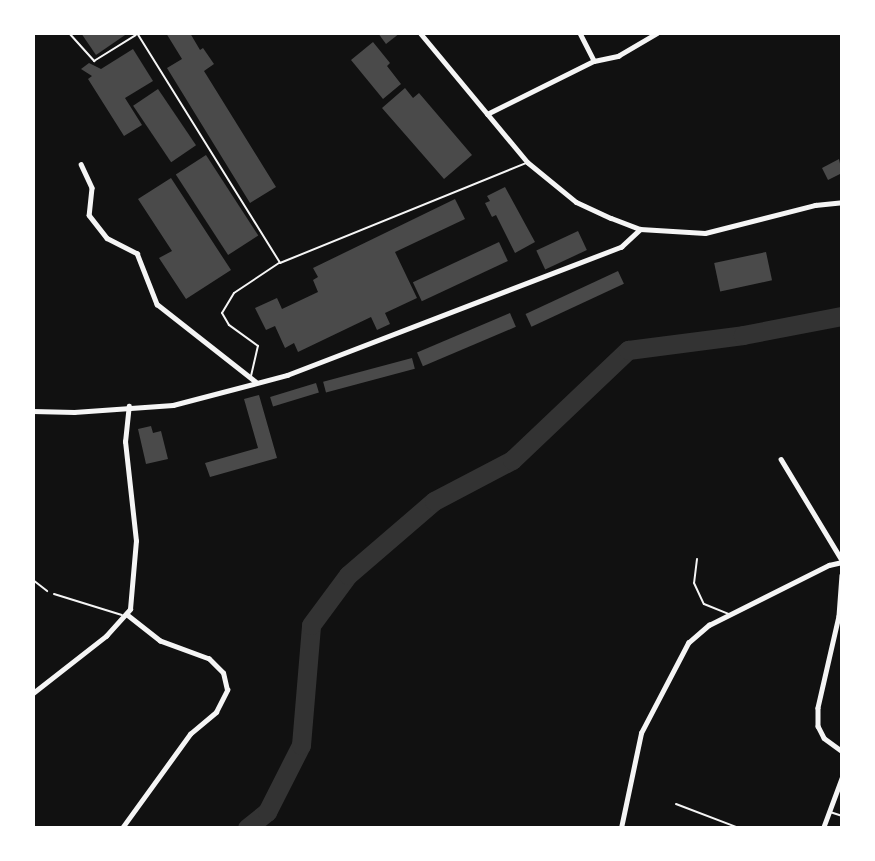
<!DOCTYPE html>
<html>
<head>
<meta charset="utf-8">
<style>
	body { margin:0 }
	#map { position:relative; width:875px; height:861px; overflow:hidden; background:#111; font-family:"Roboto Condensed",sans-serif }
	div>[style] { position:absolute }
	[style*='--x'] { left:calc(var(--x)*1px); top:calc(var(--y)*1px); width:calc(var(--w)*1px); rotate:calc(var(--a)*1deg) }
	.river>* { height:19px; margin:-9.5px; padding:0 9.5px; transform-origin:9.5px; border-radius:9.5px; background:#333 }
	.building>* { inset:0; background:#4a4a4a; transform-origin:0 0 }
	.path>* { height:2px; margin:-1px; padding:0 1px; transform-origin:1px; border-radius:1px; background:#f5f5f5 }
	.service>* { height:2px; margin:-1px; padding:0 1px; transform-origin:1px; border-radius:1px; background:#f5f5f5 }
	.minor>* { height:4.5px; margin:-2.25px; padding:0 2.25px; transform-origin:2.25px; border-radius:2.25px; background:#f5f5f5 }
	.tertiary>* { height:5px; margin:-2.5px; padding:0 2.5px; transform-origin:2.5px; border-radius:2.5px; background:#f5f5f5 }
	span { translate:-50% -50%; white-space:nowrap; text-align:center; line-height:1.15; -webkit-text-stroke:6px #fff; paint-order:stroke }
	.frame { position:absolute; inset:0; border:35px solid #fff; pointer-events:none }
</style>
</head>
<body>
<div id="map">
	<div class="river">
		<div style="--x:247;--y:828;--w:26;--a:-39"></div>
		<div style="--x:267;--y:812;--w:75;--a:-63.1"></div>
		<div style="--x:301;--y:745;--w:120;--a:-85.2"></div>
		<div style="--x:311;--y:625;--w:62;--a:-53.5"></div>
		<div style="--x:348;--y:575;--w:113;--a:-40.7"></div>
		<div style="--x:434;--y:501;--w:88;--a:-27.7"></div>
		<div style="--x:512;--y:460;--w:160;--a:-43.5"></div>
		<div style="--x:628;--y:350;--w:116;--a:-7.4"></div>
		<div style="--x:743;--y:335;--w:101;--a:-10.9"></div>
	</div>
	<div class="building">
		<div style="clip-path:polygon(81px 33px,128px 33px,96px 55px)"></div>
		<div style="clip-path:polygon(166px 33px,190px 33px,200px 50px,203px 48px,214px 64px,204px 71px,276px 187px,250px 203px,167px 68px,182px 59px)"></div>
		<div style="clip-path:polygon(378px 33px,400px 33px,386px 44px)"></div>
		<div style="clip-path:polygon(373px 42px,390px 63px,387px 66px,401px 84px,383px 99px,351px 60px)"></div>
		<div style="clip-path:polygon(133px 49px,153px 81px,125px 98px,142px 125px,124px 136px,88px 79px,92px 76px,81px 69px,89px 63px,101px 69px)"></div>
		<div style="clip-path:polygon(405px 88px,413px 98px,419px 93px,472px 155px,444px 179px,382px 108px)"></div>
		<div style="left:158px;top:89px;width:68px;height:30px;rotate:56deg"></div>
		<div style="left:206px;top:155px;width:96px;height:36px;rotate:57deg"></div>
		<div style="clip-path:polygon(839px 159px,842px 173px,828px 180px,822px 168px)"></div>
		<div style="clip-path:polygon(171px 178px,231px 270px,186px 299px,159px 258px,172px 251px,138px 199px)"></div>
		<div style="clip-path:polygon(505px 187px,535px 242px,515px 253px,496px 215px,492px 217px,485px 203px,490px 201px,487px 196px)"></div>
		<div style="clip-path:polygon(455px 199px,465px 219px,395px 252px,417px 298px,385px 313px,390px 324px,377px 330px,371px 317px,298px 352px,294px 343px,285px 348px,275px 326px,266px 330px,255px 308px,277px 298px,282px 309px,318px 292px,313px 280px,318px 277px,313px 268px)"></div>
		<div style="left:578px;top:231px;width:21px;height:46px;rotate:65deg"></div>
		<div style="left:499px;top:242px;width:21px;height:95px;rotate:65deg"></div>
		<div style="left:766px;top:252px;width:29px;height:53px;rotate:78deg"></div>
		<div style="left:618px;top:271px;width:14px;height:102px;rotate:65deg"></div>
		<div style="left:510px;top:313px;width:15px;height:101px;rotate:67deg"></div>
		<div style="left:412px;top:358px;width:11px;height:92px;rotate:75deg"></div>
		<div style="left:316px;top:383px;width:10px;height:48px;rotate:73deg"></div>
		<div style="clip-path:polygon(259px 395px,277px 458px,210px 477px,205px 463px,258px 448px,244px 399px)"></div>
		<div style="clip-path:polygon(151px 426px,153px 433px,161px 431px,168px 459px,146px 464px,138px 429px)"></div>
	</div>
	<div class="path">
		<div style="--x:33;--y:580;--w:18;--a:38"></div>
	</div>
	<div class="service">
		<div style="--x:69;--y:33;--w:38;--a:48"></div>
		<div style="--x:94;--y:61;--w:49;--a:-31.8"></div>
		<div style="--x:137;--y:33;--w:271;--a:58.1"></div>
		<div style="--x:280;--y:263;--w:266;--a:-22.1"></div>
		<div style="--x:251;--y:376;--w:31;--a:-77"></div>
		<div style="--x:258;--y:346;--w:36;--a:-144"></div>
		<div style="--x:229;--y:325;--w:14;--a:-120"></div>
		<div style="--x:222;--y:313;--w:23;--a:-59"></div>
		<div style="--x:234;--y:293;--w:54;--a:-33.7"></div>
		<div style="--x:697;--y:559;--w:24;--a:97"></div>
		<div style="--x:694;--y:583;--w:23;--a:65"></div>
		<div style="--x:704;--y:604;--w:27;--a:22"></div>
		<div style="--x:54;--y:594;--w:71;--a:17.2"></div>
		<div style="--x:676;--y:804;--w:67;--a:20.9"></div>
		<div style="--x:830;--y:812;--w:13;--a:18"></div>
	</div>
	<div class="minor">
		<div style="--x:580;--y:33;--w:31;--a:63"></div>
		<div style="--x:487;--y:114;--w:119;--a:-26.4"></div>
		<div style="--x:594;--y:61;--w:25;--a:-12"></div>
		<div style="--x:618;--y:56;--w:45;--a:-30.5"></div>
		<div style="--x:81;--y:164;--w:26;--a:65"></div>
		<div style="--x:92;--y:188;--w:27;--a:96"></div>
		<div style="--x:89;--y:215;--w:29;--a:52"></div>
		<div style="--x:107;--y:238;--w:34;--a:27"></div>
		<div style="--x:137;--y:253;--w:55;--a:68.6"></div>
		<div style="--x:157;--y:304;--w:125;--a:38.2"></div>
		<div style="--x:33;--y:411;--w:41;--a:1.4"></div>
		<div style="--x:74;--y:412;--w:99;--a:-4"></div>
		<div style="--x:173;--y:405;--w:118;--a:-14.7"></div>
		<div style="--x:287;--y:375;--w:358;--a:-21"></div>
		<div style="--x:621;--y:247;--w:26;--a:-43"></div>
		<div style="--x:781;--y:459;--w:118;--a:58.9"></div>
		<div style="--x:842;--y:575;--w:41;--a:94.2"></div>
		<div style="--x:839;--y:616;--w:94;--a:102.9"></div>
		<div style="--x:818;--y:708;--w:18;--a:90"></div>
		<div style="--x:818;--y:726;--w:13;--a:63"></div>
		<div style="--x:824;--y:738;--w:22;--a:36"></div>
		<div style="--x:33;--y:693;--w:93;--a:-38"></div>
		<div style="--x:106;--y:636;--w:36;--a:-48"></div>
		<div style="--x:130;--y:609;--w:68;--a:-85"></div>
		<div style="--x:136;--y:541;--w:100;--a:-96.3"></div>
		<div style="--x:125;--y:442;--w:36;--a:-84"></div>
		<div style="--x:122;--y:828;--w:116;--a:-54.1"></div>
		<div style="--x:190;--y:734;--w:34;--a:-40"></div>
		<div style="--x:216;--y:712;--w:25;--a:-63"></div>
		<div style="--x:227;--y:690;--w:17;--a:-103"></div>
		<div style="--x:223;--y:673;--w:20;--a:-135"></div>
		<div style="--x:209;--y:659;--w:52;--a:-159.8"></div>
		<div style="--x:160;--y:641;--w:42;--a:-141.8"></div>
		<div style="--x:621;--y:828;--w:97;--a:-78.1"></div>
		<div style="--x:641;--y:733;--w:102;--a:-62.4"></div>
		<div style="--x:688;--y:643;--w:28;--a:-41"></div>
		<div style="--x:709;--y:625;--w:134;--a:-26.6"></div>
		<div style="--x:829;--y:565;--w:13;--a:-13"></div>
	</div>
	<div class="tertiary">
		<div style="--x:420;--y:33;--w:168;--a:50.3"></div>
		<div style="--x:527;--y:162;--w:63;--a:39.2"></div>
		<div style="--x:576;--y:202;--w:38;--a:25"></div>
		<div style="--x:611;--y:218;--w:31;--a:21"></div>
		<div style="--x:640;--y:229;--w:65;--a:3.5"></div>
		<div style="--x:705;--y:233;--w:114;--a:-14.3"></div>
		<div style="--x:815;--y:205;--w:27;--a:-6"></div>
		<div style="--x:823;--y:828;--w:54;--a:-69.6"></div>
	</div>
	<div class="frame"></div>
</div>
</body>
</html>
